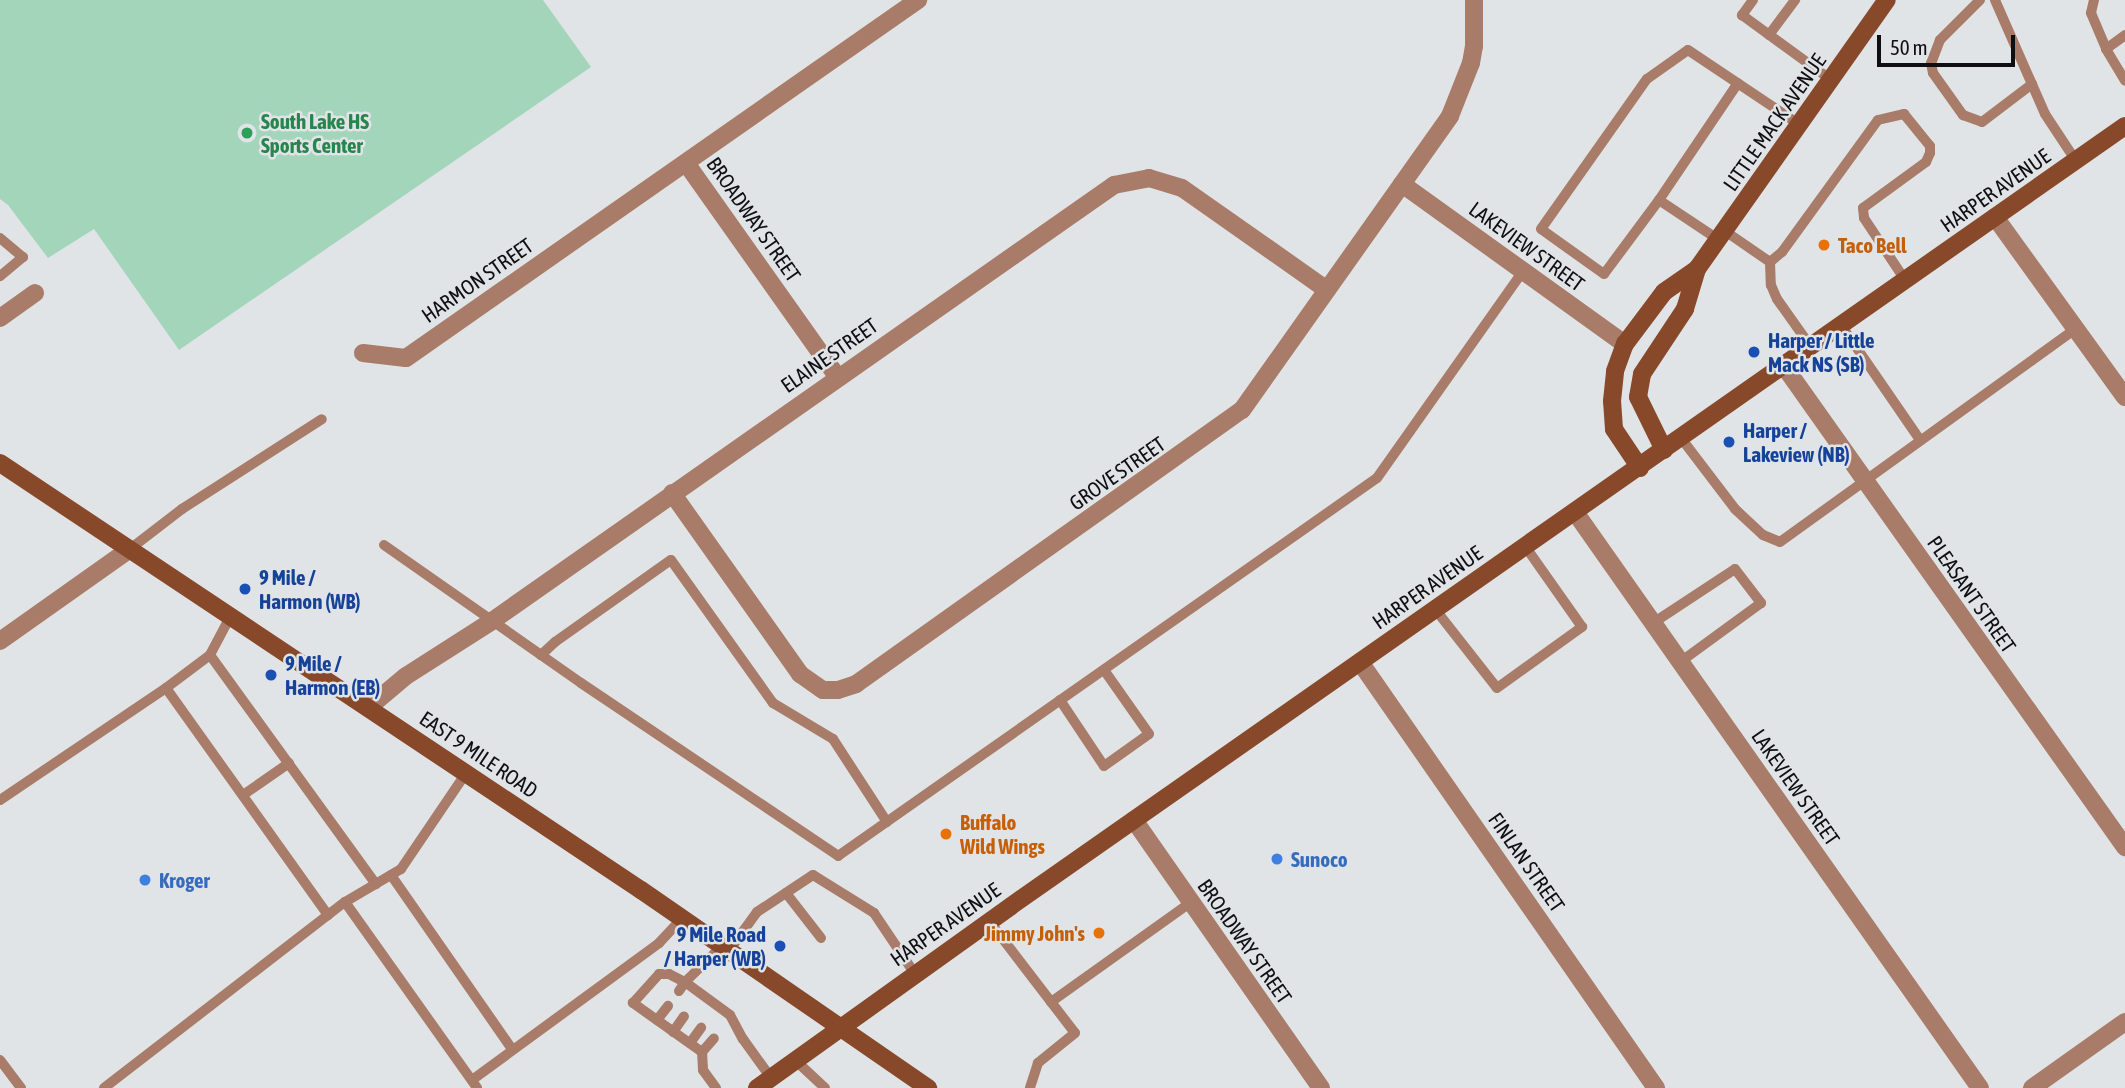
<!DOCTYPE html>
<html>
<head>
<meta charset="utf-8">
<style>
	body { margin:0 }
	#map { position:relative; width:2125px; height:1088px; overflow:hidden; background:#e1e4e7; font-family:"Asap Condensed",sans-serif }
	div>[style] { position:absolute }
	[style*='--x'] { left:calc(var(--x)*1px); top:calc(var(--y)*1px); width:calc(var(--w)*1px); rotate:calc(var(--a)*1deg) }
	.green>* { inset:0; background:#a3d5ba }
	.service>* { height:10px; margin:-5px; padding:0 5px; transform-origin:5px; border-radius:5px; background:#a87c68 }
	.minor>* { height:18px; margin:-9px; padding:0 9px; transform-origin:9px; border-radius:9px; background:#a87c68 }
	.secondary>* { height:18px; margin:-9px; padding:0 9px; transform-origin:9px; border-radius:9px; background:#88492b }
	.dots>* { width:19px; height:19px; translate:-50% -50%; box-sizing:border-box; border:4px solid #e1e4e7; border-radius:50% }
	span { translate:-50% -50%; white-space:nowrap; text-align:center; line-height:1.15; -webkit-text-stroke:5px #e1e4e7; paint-order:stroke }
	.leisure-label { font-size:21px; color:#27864d; font-weight:700 }
	.left { translate:0 -50%; text-align:left }
	.street-label { font-size:21px; color:#0e0f10 }
	.food-label { font-size:21px; color:#c56008; font-weight:700 }
	.right { translate:-100% -50%; text-align:right }
	.transit-label { font-size:21px; color:#164399; font-weight:700 }
	.shop-label { font-size:21px; color:#366cbe; font-weight:700 }
	.scale { position:absolute; left:1877px; top:35px; width:138px; height:32px; box-sizing:border-box; border:4px solid #0e0f10; border-top:0; padding-left:9px; font-size:21px; line-height:24px; white-space:nowrap; color:#0e0f10; -webkit-text-stroke:5px #e1e4e7; paint-order:stroke }
</style>
</head>
<body>
<div id="map">
	<div class="green">
		<div style="clip-path:polygon(0 0,543px 0,591px 67px,179px 350px,94px 229px,48px 258px,8px 205px,0 199px)"></div>
	</div>
	<div class="service">
		<div style="--x:1753;--y:0;--w:19;--a:126"></div>
		<div style="--x:1742;--y:15;--w:110;--a:36.1"></div>
		<div style="--x:1980;--y:0;--w:57;--a:135"></div>
		<div style="--x:1940;--y:40;--w:25;--a:111"></div>
		<div style="--x:1931;--y:63;--w:10;--a:79"></div>
		<div style="--x:1933;--y:73;--w:52;--a:54.5"></div>
		<div style="--x:1963;--y:115;--w:20;--a:20"></div>
		<div style="--x:1982;--y:122;--w:63;--a:-37.2"></div>
		<div style="--x:1995;--y:0;--w:124;--a:66.3"></div>
		<div style="--x:2045;--y:114;--w:56;--a:56.6"></div>
		<div style="--x:2094;--y:0;--w:13;--a:103"></div>
		<div style="--x:2091;--y:13;--w:39;--a:67"></div>
		<div style="--x:2106;--y:49;--w:37;--a:59"></div>
		<div style="--x:1769;--y:35;--w:44;--a:-53.4"></div>
		<div style="--x:2106;--y:49;--w:24;--a:-36"></div>
		<div style="--x:1659;--y:200;--w:141;--a:-56"></div>
		<div style="--x:1725;--y:231;--w:55;--a:34.6"></div>
		<div style="--x:0;--y:238;--w:30;--a:40"></div>
		<div style="--x:23;--y:257;--w:30;--a:140"></div>
		<div style="--x:1719;--y:240;--w:72;--a:-146.3"></div>
		<div style="--x:1659;--y:200;--w:92;--a:126.6"></div>
		<div style="--x:1604;--y:274;--w:77;--a:-144.5"></div>
		<div style="--x:1541;--y:229;--w:184;--a:-54.8"></div>
		<div style="--x:1647;--y:79;--w:50;--a:-35.3"></div>
		<div style="--x:1688;--y:50;--w:135;--a:33.8"></div>
		<div style="--x:1770;--y:262;--w:16;--a:-40"></div>
		<div style="--x:1782;--y:252;--w:163;--a:-54"></div>
		<div style="--x:1878;--y:120;--w:27;--a:-13"></div>
		<div style="--x:1904;--y:114;--w:41;--a:50.9"></div>
		<div style="--x:1930;--y:146;--w:7;--a:90"></div>
		<div style="--x:1930;--y:153;--w:10;--a:114"></div>
		<div style="--x:1926;--y:162;--w:78;--a:143.9"></div>
		<div style="--x:1863;--y:208;--w:10;--a:84"></div>
		<div style="--x:1864;--y:218;--w:74;--a:56.5"></div>
		<div style="--x:1770;--y:262;--w:23;--a:88"></div>
		<div style="--x:1771;--y:285;--w:15;--a:67"></div>
		<div style="--x:1777;--y:299;--w:59;--a:54.7"></div>
		<div style="--x:1841;--y:325;--w:140;--a:55.5"></div>
		<div style="--x:1681;--y:438;--w:89;--a:52.7"></div>
		<div style="--x:1735;--y:509;--w:38;--a:43"></div>
		<div style="--x:1763;--y:535;--w:18;--a:22"></div>
		<div style="--x:1780;--y:542;--w:366;--a:-35.8"></div>
		<div style="--x:384;--y:545;--w:241;--a:35"></div>
		<div style="--x:581;--y:683;--w:310;--a:33.9"></div>
		<div style="--x:838;--y:856;--w:658;--a:-35.04"></div>
		<div style="--x:1377;--y:478;--w:253;--a:-54.8"></div>
		<div style="--x:130;--y:549;--w:66;--a:-37.6"></div>
		<div style="--x:182;--y:509;--w:166;--a:-32.7"></div>
		<div style="--x:1435;--y:609;--w:100;--a:51.9"></div>
		<div style="--x:1497;--y:688;--w:105;--a:-35.7"></div>
		<div style="--x:1582;--y:627;--w:99;--a:-125.1"></div>
		<div style="--x:230;--y:617;--w:43;--a:117.8"></div>
		<div style="--x:210;--y:655;--w:283;--a:54.1"></div>
		<div style="--x:1653;--y:623;--w:98;--a:-33.4"></div>
		<div style="--x:1735;--y:569;--w:43;--a:52.6"></div>
		<div style="--x:1761;--y:603;--w:100;--a:143.9"></div>
		<div style="--x:541;--y:655;--w:19;--a:-43"></div>
		<div style="--x:555;--y:642;--w:142;--a:-35.3"></div>
		<div style="--x:671;--y:560;--w:176;--a:54.5"></div>
		<div style="--x:773;--y:703;--w:70;--a:31"></div>
		<div style="--x:833;--y:739;--w:99;--a:57"></div>
		<div style="--x:166;--y:688;--w:279;--a:54.5"></div>
		<div style="--x:1060;--y:700;--w:79;--a:56.3"></div>
		<div style="--x:1104;--y:766;--w:55;--a:-35.4"></div>
		<div style="--x:1149;--y:734;--w:78;--a:-125.1"></div>
		<div style="--x:243;--y:795;--w:56;--a:-34.8"></div>
		<div style="--x:0;--y:800;--w:200;--a:-34"></div>
		<div style="--x:166;--y:688;--w:55;--a:-36.9"></div>
		<div style="--x:391;--y:875;--w:212;--a:55.2"></div>
		<div style="--x:786;--y:893;--w:57;--a:52.1"></div>
		<div style="--x:345;--y:902;--w:228;--a:54.6"></div>
		<div style="--x:989;--y:921;--w:141;--a:52.5"></div>
		<div style="--x:1075;--y:1033;--w:48;--a:141"></div>
		<div style="--x:1038;--y:1063;--w:26;--a:108"></div>
		<div style="--x:728;--y:952;--w:49;--a:-54.1"></div>
		<div style="--x:757;--y:912;--w:67;--a:-33.5"></div>
		<div style="--x:813;--y:875;--w:72;--a:31.9"></div>
		<div style="--x:874;--y:913;--w:73;--a:56.1"></div>
		<div style="--x:679;--y:991;--w:11;--a:-56"></div>
		<div style="--x:685;--y:982;--w:56;--a:36.3"></div>
		<div style="--x:730;--y:1015;--w:27;--a:62"></div>
		<div style="--x:743;--y:1039;--w:48;--a:54.3"></div>
		<div style="--x:1051;--y:1002;--w:171;--a:-35.5"></div>
		<div style="--x:657;--y:1020;--w:18;--a:-52"></div>
		<div style="--x:673;--y:1032;--w:19;--a:-55"></div>
		<div style="--x:690;--y:1043;--w:19;--a:-54"></div>
		<div style="--x:702;--y:1052;--w:18;--a:-49"></div>
		<div style="--x:0;--y:1060;--w:35;--a:53"></div>
		<div style="--x:795;--y:1060;--w:41;--a:43"></div>
		<div style="--x:472;--y:1080;--w:232;--a:-36.2"></div>
		<div style="--x:659;--y:943;--w:33;--a:-47"></div>
		<div style="--x:104;--y:1088;--w:304;--a:-37.7"></div>
		<div style="--x:345;--y:902;--w:65;--a:-30.5"></div>
		<div style="--x:401;--y:869;--w:116;--a:-55.9"></div>
		<div style="--x:716;--y:1088;--w:22;--a:-126"></div>
		<div style="--x:703;--y:1070;--w:18;--a:-93"></div>
		<div style="--x:702;--y:1052;--w:85;--a:-144.6"></div>
		<div style="--x:633;--y:1003;--w:39;--a:-48"></div>
		<div style="--x:659;--y:974;--w:10;--a:0"></div>
		<div style="--x:669;--y:974;--w:18;--a:27"></div>
		<div style="--x:685;--y:982;--w:50;--a:-44.2"></div>
	</div>
	<div class="minor">
		<div style="--x:686;--y:163;--w:261;--a:54.7"></div>
		<div style="--x:1402;--y:184;--w:274;--a:35.7"></div>
		<div style="--x:1995;--y:217;--w:222;--a:54.2"></div>
		<div style="--x:0;--y:318;--w:43;--a:-35.5"></div>
		<div style="--x:363;--y:353;--w:43;--a:6.6"></div>
		<div style="--x:406;--y:358;--w:625;--a:-34.96"></div>
		<div style="--x:1784;--y:366;--w:590;--a:54.67"></div>
		<div style="--x:672;--y:493;--w:222;--a:54.7"></div>
		<div style="--x:800;--y:674;--w:28;--a:35"></div>
		<div style="--x:823;--y:690;--w:15;--a:0"></div>
		<div style="--x:838;--y:690;--w:19;--a:-18"></div>
		<div style="--x:856;--y:684;--w:473;--a:-35.4"></div>
		<div style="--x:1242;--y:410;--w:360;--a:-54.7"></div>
		<div style="--x:1450;--y:116;--w:57;--a:-68.4"></div>
		<div style="--x:1471;--y:63;--w:17;--a:-80"></div>
		<div style="--x:1474;--y:46;--w:46;--a:-90"></div>
		<div style="--x:1575;--y:512;--w:704;--a:54.89"></div>
		<div style="--x:0;--y:641;--w:159;--a:-35.3"></div>
		<div style="--x:1360;--y:662;--w:519;--a:55.21"></div>
		<div style="--x:369;--y:707;--w:48;--a:-40"></div>
		<div style="--x:406;--y:676;--w:102;--a:-32.6"></div>
		<div style="--x:492;--y:621;--w:760;--a:-35.03"></div>
		<div style="--x:1114;--y:185;--w:36;--a:-11"></div>
		<div style="--x:1149;--y:178;--w:34;--a:17"></div>
		<div style="--x:1182;--y:188;--w:177;--a:35.1"></div>
		<div style="--x:1134;--y:820;--w:327;--a:55.1"></div>
		<div style="--x:2032;--y:1088;--w:114;--a:-35.4"></div>
	</div>
	<div class="secondary">
		<div style="--x:1664;--y:450;--w:59;--a:-116.1"></div>
		<div style="--x:1638;--y:397;--w:23;--a:-80"></div>
		<div style="--x:1642;--y:374;--w:78;--a:-56.5"></div>
		<div style="--x:1685;--y:309;--w:42;--a:-73.3"></div>
		<div style="--x:1697;--y:269;--w:329;--a:-54.8"></div>
		<div style="--x:0;--y:463;--w:770;--a:33.67"></div>
		<div style="--x:641;--y:890;--w:349;--a:34.6"></div>
		<div style="--x:1640;--y:468;--w:47;--a:-123.7"></div>
		<div style="--x:1614;--y:429;--w:28;--a:-94"></div>
		<div style="--x:1612;--y:401;--w:30;--a:-84"></div>
		<div style="--x:1615;--y:371;--w:29;--a:-70"></div>
		<div style="--x:1625;--y:344;--w:65;--a:-53.1"></div>
		<div style="--x:1664;--y:292;--w:40;--a:-34.9"></div>
		<div style="--x:757;--y:1088;--w:312;--a:-35.6"></div>
		<div style="--x:1011;--y:906;--w:1360;--a:-35"></div>
	</div>
	<div class="dots">
		<div style="left:247px;top:133px;background:#2e9e5b"></div>
		<div style="left:1824px;top:245px;background:#e8710a"></div>
		<div style="left:1754px;top:352px;background:#1a4fb4"></div>
		<div style="left:1729px;top:442px;background:#1a4fb4"></div>
		<div style="left:245px;top:589px;background:#1a4fb4"></div>
		<div style="left:271px;top:675px;background:#1a4fb4"></div>
		<div style="left:946px;top:834px;background:#e8710a"></div>
		<div style="left:1277px;top:859px;background:#3f7fe0"></div>
		<div style="left:145px;top:880px;background:#3f7fe0"></div>
		<div style="left:1099px;top:933px;background:#e8710a"></div>
		<div style="left:780px;top:946px;background:#1a4fb4"></div>
	</div>
	<div class="leisure-label">
		<span class="left" style="left:261px;top:133px">South Lake HS<br>Sports Center</span>
	</div>
	<div class="street-label">
		<span style="left:1774px;top:122px;rotate:-55deg">LITTLE MACK AVENUE</span>
		<span style="left:1995px;top:190px;rotate:-35deg">HARPER AVENUE</span>
		<span style="left:754px;top:219px;rotate:55deg">BROADWAY STREET</span>
		<span style="left:1527px;top:246px;rotate:36deg">LAKEVIEW STREET</span>
		<span style="left:477px;top:280px;rotate:-35deg">HARMON STREET</span>
		<span style="left:829px;top:355px;rotate:-35deg">ELAINE STREET</span>
		<span style="left:1117px;top:473px;rotate:-35deg">GROVE STREET</span>
		<span style="left:1427px;top:587px;rotate:-35deg">HARPER AVENUE</span>
		<span style="left:1972px;top:594px;rotate:55deg">PLEASANT STREET</span>
		<span style="left:479px;top:754px;rotate:34deg">EAST 9 MILE ROAD</span>
		<span style="left:1796px;top:787px;rotate:55deg">LAKEVIEW STREET</span>
		<span style="left:1527px;top:862px;rotate:55deg">FINLAN STREET</span>
		<span style="left:945px;top:924px;rotate:-35deg">HARPER AVENUE</span>
		<span style="left:1245px;top:941px;rotate:55deg">BROADWAY STREET</span>
	</div>
	<div class="food-label">
		<span class="left" style="left:1838px;top:245px">Taco Bell</span>
		<span class="left" style="left:960px;top:834px">Buffalo<br>Wild Wings</span>
		<span class="right" style="left:1085px;top:933px">Jimmy John's</span>
	</div>
	<div class="transit-label">
		<span class="left" style="left:1768px;top:352px">Harper / Little<br>Mack NS (SB)</span>
		<span class="left" style="left:1743px;top:442px">Harper /<br>Lakeview (NB)</span>
		<span class="left" style="left:259px;top:589px">9 Mile /<br>Harmon (WB)</span>
		<span class="left" style="left:285px;top:675px">9 Mile /<br>Harmon (EB)</span>
		<span class="right" style="left:766px;top:946px">9 Mile Road<br>/ Harper (WB)</span>
	</div>
	<div class="shop-label">
		<span class="left" style="left:1291px;top:859px">Sunoco</span>
		<span class="left" style="left:159px;top:880px">Kroger</span>
	</div>
	<div class="scale">50 m</div>
</div>
</body>
</html>
